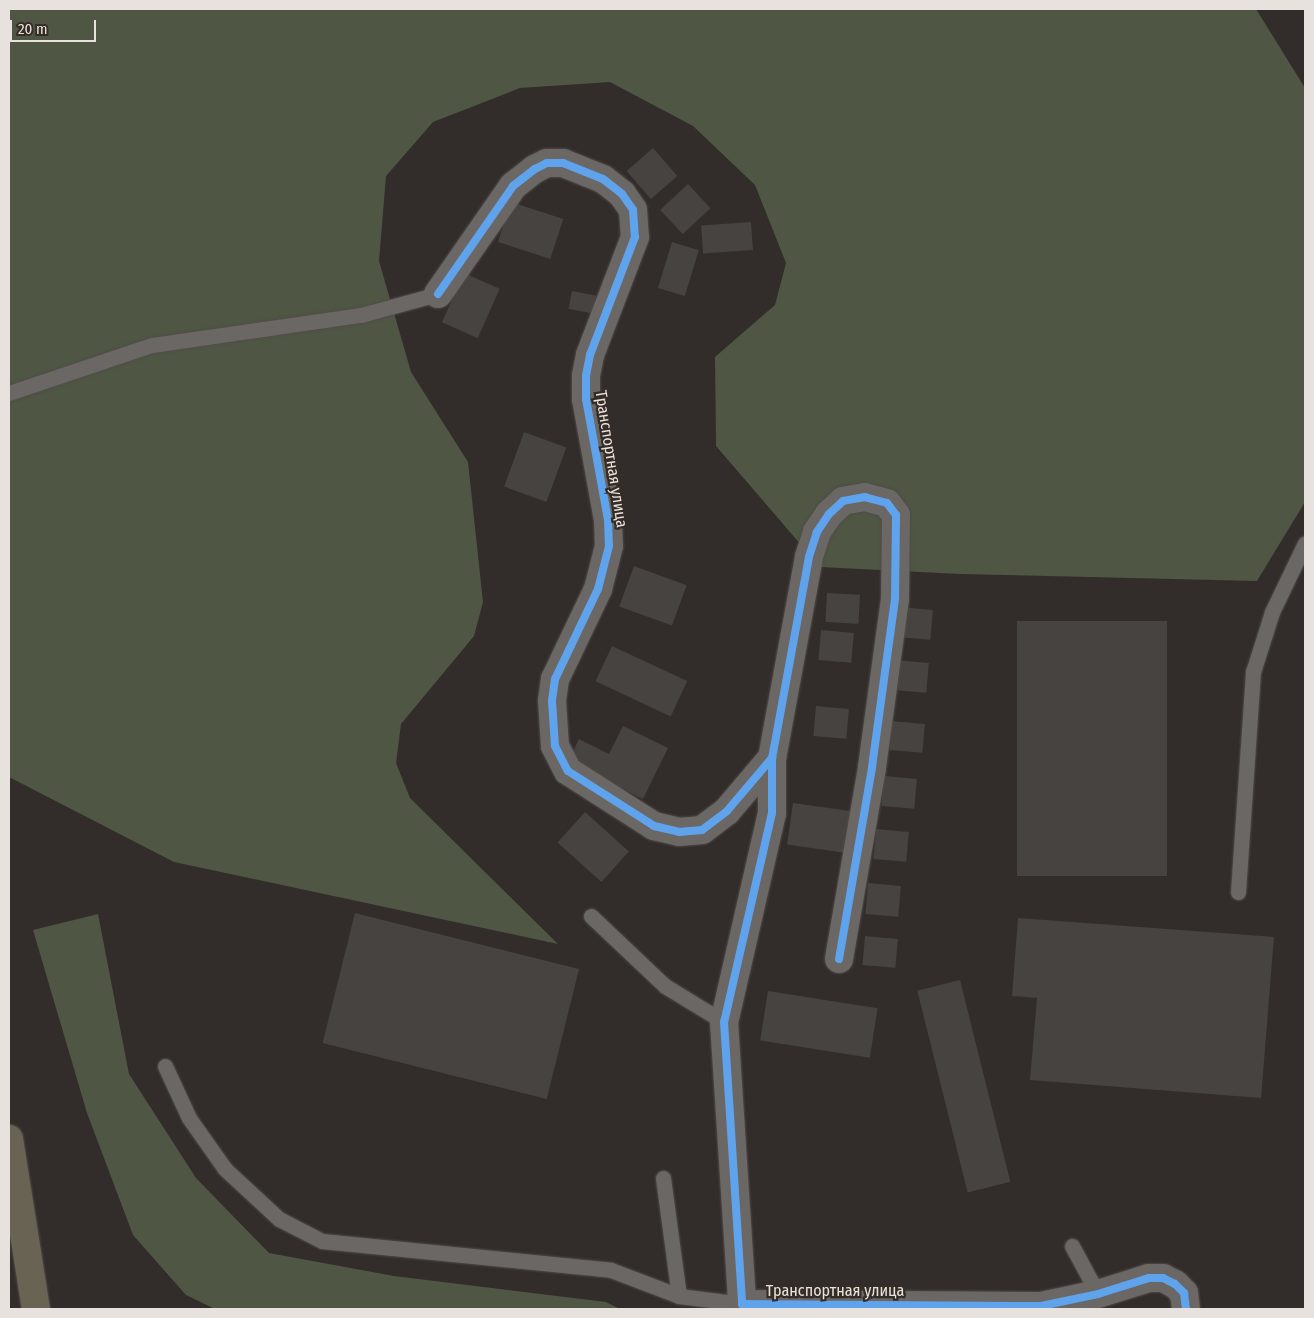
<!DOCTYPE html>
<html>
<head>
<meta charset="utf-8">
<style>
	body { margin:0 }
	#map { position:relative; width:1314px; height:1318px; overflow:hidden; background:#322d2a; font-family:"Fira Sans Condensed",sans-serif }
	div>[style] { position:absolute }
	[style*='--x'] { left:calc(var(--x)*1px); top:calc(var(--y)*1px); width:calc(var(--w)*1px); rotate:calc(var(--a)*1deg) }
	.green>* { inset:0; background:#4f5644 }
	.building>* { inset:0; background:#474341; transform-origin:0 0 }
	.roads { filter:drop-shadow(0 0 1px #4f4b48) drop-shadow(0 0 1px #4f4b48) }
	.lane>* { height:15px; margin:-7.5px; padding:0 7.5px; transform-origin:7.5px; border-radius:7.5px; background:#6a6765 }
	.street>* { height:28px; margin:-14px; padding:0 14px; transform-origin:14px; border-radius:14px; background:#6a6765 }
	.highway>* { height:28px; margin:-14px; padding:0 14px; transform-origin:14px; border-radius:14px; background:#696354 }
	.cycleway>* { height:8px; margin:-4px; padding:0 4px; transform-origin:4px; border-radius:4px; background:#60a3ed }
	span { translate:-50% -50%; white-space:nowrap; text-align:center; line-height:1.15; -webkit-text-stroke:4.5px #352c26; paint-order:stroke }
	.street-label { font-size:16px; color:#e8e2df }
	.frame { position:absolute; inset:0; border:10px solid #e8e2df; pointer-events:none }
	.scale { position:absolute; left:10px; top:20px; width:86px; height:22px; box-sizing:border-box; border:2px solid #e8e2df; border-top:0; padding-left:6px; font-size:15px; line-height:18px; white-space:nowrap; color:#e8e2df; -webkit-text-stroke:4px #352c26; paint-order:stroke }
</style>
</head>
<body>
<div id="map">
	<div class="green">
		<div style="clip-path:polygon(9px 9px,1256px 9px,1305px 88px,1305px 502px,1257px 581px,960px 574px,820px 567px,716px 446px,715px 357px,775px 305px,786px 263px,755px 185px,693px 126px,610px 82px,520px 88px,433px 122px,386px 176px,379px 261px,411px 372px,468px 462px,483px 602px,474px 636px,401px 724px,396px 763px,410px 798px,558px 944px,174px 862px,9px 777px)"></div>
		<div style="clip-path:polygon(98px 914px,129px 1074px,196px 1178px,269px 1253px,394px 1276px,606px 1302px,620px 1309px,215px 1309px,186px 1295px,133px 1235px,87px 1113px,33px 930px)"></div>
	</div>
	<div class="building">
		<div style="left:653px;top:148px;width:37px;height:35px;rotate:49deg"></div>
		<div style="left:688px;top:184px;width:33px;height:38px;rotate:47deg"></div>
		<div style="left:511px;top:202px;width:55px;height:42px;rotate:18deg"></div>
		<div style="left:751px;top:222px;width:28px;height:50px;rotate:86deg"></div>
		<div style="left:672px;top:242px;width:28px;height:48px;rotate:17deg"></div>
		<div style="left:464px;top:273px;width:39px;height:54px;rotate:24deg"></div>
		<div style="left:572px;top:291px;width:25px;height:18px;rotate:11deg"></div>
		<div style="left:524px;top:432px;width:45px;height:58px;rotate:20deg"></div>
		<div style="left:634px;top:566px;width:56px;height:43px;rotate:20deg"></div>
		<div style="left:827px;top:593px;width:33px;height:29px;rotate:3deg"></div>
		<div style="left:900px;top:607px;width:33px;height:30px;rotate:5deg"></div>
		<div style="left:1017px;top:621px;width:150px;height:255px"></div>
		<div style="left:821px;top:630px;width:33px;height:30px;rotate:5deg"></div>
		<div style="left:612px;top:646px;width:83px;height:39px;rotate:25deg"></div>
		<div style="left:896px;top:660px;width:33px;height:30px;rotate:5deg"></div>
		<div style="left:816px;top:706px;width:33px;height:30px;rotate:5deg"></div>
		<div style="left:892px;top:721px;width:33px;height:29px;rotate:5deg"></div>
		<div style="clip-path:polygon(623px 726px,668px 748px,643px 799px,568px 762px,579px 739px,609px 754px)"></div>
		<div style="left:884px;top:776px;width:33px;height:30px;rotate:5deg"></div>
		<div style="left:793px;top:803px;width:58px;height:42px;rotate:8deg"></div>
		<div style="left:585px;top:812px;width:59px;height:41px;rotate:42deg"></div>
		<div style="left:876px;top:829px;width:33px;height:30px;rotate:5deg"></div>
		<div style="left:868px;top:883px;width:33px;height:31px;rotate:5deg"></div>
		<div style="left:355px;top:913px;width:231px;height:134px;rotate:14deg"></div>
		<div style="clip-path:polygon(1018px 918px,1274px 937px,1261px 1098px,1030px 1080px,1037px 998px,1012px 996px)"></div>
		<div style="left:865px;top:936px;width:33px;height:29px;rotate:5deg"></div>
		<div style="left:960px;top:980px;width:208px;height:44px;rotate:76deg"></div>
		<div style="left:768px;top:991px;width:111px;height:50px;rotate:9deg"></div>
	</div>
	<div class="roads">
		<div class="lane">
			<div style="--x:9;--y:393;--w:151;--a:-18.6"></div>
			<div style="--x:152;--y:345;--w:211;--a:-8.2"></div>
			<div style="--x:361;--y:315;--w:80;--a:-15.3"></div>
			<div style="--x:1238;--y:892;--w:221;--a:-86.1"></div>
			<div style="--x:1253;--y:672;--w:63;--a:-72.4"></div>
			<div style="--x:1272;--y:612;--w:76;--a:-64.4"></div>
			<div style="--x:591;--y:916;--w:102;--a:43.4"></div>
			<div style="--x:665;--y:986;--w:69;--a:31.4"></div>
			<div style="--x:165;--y:1066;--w:57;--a:65.2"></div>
			<div style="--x:189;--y:1118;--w:62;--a:54.8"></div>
			<div style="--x:225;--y:1169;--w:74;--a:42.8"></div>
			<div style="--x:279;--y:1219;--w:48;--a:27.1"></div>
			<div style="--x:322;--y:1241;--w:290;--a:5.7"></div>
			<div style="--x:611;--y:1270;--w:73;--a:20.9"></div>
			<div style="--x:679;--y:1296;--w:64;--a:7.2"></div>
			<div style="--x:742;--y:1304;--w:5;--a:79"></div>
			<div style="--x:663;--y:1178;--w:119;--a:82.3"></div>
			<div style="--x:1072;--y:1246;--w:55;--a:61.6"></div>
		</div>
		<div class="street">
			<div style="--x:438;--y:294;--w:131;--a:-55.2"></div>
			<div style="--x:513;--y:186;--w:28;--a:-38"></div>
			<div style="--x:535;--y:169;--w:13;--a:-27"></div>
			<div style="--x:547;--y:163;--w:16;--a:0"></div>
			<div style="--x:563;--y:163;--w:43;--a:21.8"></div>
			<div style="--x:603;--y:179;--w:24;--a:38"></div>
			<div style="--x:622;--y:194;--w:19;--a:55"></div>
			<div style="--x:633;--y:210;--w:27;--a:86"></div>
			<div style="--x:635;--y:237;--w:126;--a:110.9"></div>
			<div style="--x:590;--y:355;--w:21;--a:101"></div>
			<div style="--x:586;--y:376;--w:23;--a:90"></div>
			<div style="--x:586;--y:399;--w:123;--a:79.7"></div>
			<div style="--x:608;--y:520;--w:26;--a:88"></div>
			<div style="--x:609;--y:546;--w:44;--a:104.3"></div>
			<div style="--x:598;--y:589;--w:100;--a:115.5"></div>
			<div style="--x:555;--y:679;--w:22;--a:98"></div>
			<div style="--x:552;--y:701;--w:45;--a:86.2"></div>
			<div style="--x:555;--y:746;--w:28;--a:63"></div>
			<div style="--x:568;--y:771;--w:102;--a:32.6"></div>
			<div style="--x:654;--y:826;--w:26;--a:13"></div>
			<div style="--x:679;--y:832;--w:23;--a:-5"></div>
			<div style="--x:702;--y:830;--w:31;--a:-37"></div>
			<div style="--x:727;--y:811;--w:70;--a:-49.7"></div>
			<div style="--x:839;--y:959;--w:195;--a:-80.2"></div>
			<div style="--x:872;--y:767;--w:170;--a:-82.2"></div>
			<div style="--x:895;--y:599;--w:84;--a:-89.3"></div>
			<div style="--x:896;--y:515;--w:15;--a:-127"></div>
			<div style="--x:887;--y:503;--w:23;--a:-165"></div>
			<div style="--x:865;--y:497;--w:22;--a:170"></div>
			<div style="--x:843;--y:501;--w:19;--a:137"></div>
			<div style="--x:829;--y:514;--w:22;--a:124"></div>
			<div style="--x:817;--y:532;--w:26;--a:108"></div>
			<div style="--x:809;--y:557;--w:204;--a:100.4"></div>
			<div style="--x:772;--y:758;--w:55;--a:90"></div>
			<div style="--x:772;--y:813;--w:214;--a:102.9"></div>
			<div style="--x:724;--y:1022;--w:283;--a:86.3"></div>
			<div style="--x:742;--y:1304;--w:299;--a:0.4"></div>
			<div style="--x:1041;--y:1306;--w:58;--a:-11.9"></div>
			<div style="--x:1098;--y:1294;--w:53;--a:-17.4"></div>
			<div style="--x:1149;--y:1278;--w:14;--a:0"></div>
			<div style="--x:1163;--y:1278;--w:13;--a:27"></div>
			<div style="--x:1175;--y:1284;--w:13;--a:45"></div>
			<div style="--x:1184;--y:1293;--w:16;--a:83"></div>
		</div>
		<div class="highway">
			<div style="--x:9;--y:1139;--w:172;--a:81"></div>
		</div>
	</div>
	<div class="cycleway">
		<div style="--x:438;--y:294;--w:131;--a:-55.2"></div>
		<div style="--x:513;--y:186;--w:28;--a:-38"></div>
		<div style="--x:535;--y:169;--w:13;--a:-27"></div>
		<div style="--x:547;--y:163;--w:16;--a:0"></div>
		<div style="--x:563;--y:163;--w:43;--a:21.8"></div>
		<div style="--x:603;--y:179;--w:24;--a:38"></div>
		<div style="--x:622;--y:194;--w:19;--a:55"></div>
		<div style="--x:633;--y:210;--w:27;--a:86"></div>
		<div style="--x:635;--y:237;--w:126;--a:110.9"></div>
		<div style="--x:590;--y:355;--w:21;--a:101"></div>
		<div style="--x:586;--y:376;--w:23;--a:90"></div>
		<div style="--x:586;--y:399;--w:123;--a:79.7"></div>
		<div style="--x:608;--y:520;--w:26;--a:88"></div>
		<div style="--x:609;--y:546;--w:44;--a:104.3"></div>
		<div style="--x:598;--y:589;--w:100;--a:115.5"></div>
		<div style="--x:555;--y:679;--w:22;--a:98"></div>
		<div style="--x:552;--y:701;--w:45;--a:86.2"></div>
		<div style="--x:555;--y:746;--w:28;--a:63"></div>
		<div style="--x:568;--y:771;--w:102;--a:32.6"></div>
		<div style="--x:654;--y:826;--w:26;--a:13"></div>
		<div style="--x:679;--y:832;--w:23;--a:-5"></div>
		<div style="--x:702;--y:830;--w:31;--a:-37"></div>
		<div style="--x:727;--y:811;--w:70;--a:-49.7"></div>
		<div style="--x:839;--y:959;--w:195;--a:-80.2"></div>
		<div style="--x:872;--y:767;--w:170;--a:-82.2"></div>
		<div style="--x:895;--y:599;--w:84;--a:-89.3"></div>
		<div style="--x:896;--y:515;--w:15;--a:-127"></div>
		<div style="--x:887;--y:503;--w:23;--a:-165"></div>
		<div style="--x:865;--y:497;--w:22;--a:170"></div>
		<div style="--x:843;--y:501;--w:19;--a:137"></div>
		<div style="--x:829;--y:514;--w:22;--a:124"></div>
		<div style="--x:817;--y:532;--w:26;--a:108"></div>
		<div style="--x:809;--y:557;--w:204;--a:100.4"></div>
		<div style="--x:772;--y:758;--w:55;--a:90"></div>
		<div style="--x:772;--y:813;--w:214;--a:102.9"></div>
		<div style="--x:724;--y:1022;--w:283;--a:86.3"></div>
		<div style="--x:742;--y:1304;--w:299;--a:0.4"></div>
		<div style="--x:1041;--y:1306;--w:58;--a:-11.9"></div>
		<div style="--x:1098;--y:1294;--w:53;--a:-17.4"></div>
		<div style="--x:1149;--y:1278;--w:14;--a:0"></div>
		<div style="--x:1163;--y:1278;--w:13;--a:27"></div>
		<div style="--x:1175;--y:1284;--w:13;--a:45"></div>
		<div style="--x:1184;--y:1293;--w:16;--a:83"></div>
	</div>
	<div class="street-label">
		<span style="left:611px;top:459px;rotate:81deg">Транспортная улица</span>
		<span style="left:835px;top:1291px">Транспортная улица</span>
	</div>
	<div class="frame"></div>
	<div class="scale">20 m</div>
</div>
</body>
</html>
